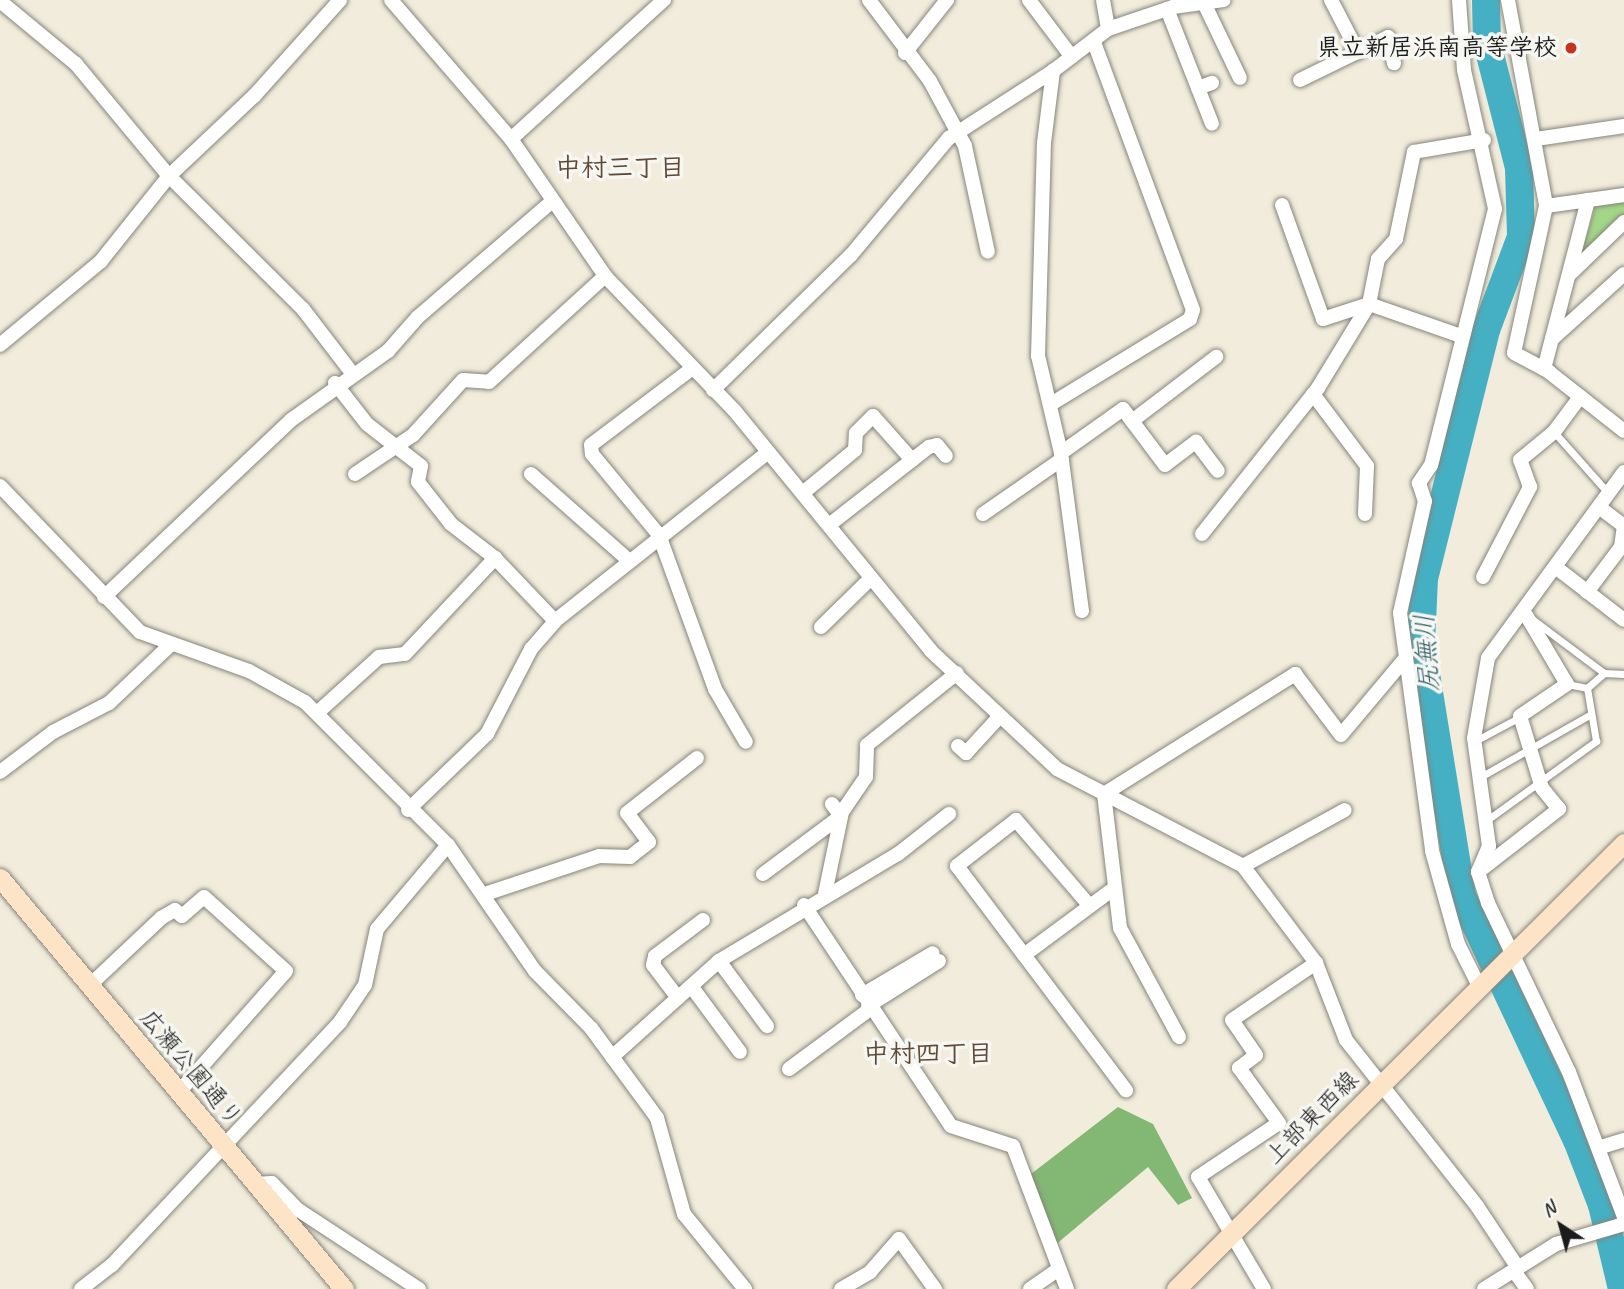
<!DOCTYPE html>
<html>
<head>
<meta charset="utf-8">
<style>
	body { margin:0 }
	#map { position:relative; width:1624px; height:1289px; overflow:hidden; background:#f1ecdb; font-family:Caveat,"Klee One",sans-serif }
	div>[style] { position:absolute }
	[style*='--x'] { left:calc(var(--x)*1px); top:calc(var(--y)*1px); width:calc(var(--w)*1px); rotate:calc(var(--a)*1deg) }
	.green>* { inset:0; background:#a3d787 }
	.forest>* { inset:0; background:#82b874 }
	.river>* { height:28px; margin:-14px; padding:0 14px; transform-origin:14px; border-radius:14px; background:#45b0c3 }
	.roads { filter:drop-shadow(0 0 2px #86847c) drop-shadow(0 0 2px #86847c) }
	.lane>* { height:7px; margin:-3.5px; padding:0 3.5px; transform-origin:3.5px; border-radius:3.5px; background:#fff }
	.street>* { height:14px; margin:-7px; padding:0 7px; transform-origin:7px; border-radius:7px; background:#fff }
	.secondary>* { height:19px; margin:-9.5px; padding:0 9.5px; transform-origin:9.5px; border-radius:9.5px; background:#fee4c6 }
	.dots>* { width:19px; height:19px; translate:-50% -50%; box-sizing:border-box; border:4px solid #f6f6f2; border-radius:50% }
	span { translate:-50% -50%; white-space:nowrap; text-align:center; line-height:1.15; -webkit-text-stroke:7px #f6f6f2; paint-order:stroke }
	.poi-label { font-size:24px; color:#1c1c1c; font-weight:700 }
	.right { translate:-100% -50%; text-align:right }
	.street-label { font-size:24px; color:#1c1c1c }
	.neighbourhood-label { font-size:26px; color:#604a36; font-weight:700 }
	.water-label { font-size:26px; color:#2e5f67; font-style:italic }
	.north { position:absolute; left:1526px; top:1191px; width:70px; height:70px; -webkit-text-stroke:5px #f6f6f2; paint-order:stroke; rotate:324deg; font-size:19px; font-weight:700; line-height:28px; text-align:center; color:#1c1c1c }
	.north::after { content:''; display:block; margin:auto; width:24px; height:32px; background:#1c1c1c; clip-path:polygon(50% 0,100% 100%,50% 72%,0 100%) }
</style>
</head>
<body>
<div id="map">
	<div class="green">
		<div style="clip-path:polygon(1624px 199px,1624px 219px,1582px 252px,1596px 204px)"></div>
	</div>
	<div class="forest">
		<div style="clip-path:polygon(1118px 1107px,1153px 1124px,1192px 1198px,1178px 1205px,1148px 1167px,1054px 1246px,1031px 1174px)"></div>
	</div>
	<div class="river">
		<div style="--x:1486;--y:0;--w:43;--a:88.7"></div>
		<div style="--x:1487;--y:43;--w:129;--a:75.6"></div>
		<div style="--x:1519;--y:168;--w:69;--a:88.3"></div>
		<div style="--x:1521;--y:237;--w:99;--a:110.6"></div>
		<div style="--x:1486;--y:330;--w:256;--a:104"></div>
		<div style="--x:1424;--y:578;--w:65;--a:92.6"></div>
		<div style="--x:1421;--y:643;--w:256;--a:80.8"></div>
		<div style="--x:1462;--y:896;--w:270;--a:64.8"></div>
		<div style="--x:1577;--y:1140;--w:70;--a:69"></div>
		<div style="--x:1602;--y:1205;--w:86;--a:76.6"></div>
	</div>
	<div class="roads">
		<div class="lane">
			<div style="--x:1554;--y:432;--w:83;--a:48.4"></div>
			<div style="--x:1604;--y:673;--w:20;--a:3"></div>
			<div style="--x:1567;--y:684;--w:20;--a:11"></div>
			<div style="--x:1475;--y:741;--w:51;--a:-28.1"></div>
			<div style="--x:1482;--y:776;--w:125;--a:-29.6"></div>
			<div style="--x:1487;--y:820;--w:135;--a:-35.9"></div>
			<div style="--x:1596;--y:741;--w:54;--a:-99.6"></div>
			<div style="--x:1587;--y:688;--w:23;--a:-41"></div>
			<div style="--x:1604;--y:673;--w:90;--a:-143.1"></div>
		</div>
		<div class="street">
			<div style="--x:391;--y:0;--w:184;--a:49.2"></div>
			<div style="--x:511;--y:139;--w:166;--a:55.5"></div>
			<div style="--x:605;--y:276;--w:186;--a:46.1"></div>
			<div style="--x:734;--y:410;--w:311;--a:50.7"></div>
			<div style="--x:931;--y:651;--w:173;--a:43.1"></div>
			<div style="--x:1057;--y:769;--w:210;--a:27.5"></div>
			<div style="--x:1243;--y:866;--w:121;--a:53"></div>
			<div style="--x:1316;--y:963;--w:83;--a:68.7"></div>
			<div style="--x:1346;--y:1040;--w:211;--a:51.7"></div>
			<div style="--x:1477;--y:1206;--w:74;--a:56.5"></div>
			<div style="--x:869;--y:0;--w:101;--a:53"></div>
			<div style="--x:930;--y:81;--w:74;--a:61.7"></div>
			<div style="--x:965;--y:146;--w:108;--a:77.8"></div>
			<div style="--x:1029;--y:0;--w:71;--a:53"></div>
			<div style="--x:1103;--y:0;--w:29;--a:80"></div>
			<div style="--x:1331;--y:0;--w:59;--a:62.6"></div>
			<div style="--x:1459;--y:0;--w:70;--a:85.9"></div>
			<div style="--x:1464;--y:70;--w:142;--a:77.4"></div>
			<div style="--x:1495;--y:209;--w:264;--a:104"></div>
			<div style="--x:1431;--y:465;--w:22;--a:124"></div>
			<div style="--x:1419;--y:483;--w:19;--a:72"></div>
			<div style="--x:1425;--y:501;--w:115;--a:102.6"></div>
			<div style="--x:1400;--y:613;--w:240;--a:82.3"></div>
			<div style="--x:1432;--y:851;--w:97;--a:74.4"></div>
			<div style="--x:1458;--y:944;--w:49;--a:63.4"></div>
			<div style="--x:1508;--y:0;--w:209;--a:79.5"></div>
			<div style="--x:1546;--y:206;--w:150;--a:102.3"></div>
			<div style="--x:1514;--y:353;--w:40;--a:28"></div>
			<div style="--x:1549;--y:372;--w:95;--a:38.2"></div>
			<div style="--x:0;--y:1;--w:99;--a:39.7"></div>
			<div style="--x:76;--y:64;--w:146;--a:50.3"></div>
			<div style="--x:169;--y:176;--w:189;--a:44.8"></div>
			<div style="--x:303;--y:309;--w:81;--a:52.6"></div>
			<div style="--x:1204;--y:3;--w:83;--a:64.4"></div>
			<div style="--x:1167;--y:9;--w:123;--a:68.6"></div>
			<div style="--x:905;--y:53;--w:68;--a:-51.6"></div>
			<div style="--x:1300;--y:80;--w:98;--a:-26"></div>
			<div style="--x:1388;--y:37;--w:27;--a:77"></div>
			<div style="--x:1198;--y:88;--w:15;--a:-20"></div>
			<div style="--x:511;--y:139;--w:207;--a:-42.3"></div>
			<div style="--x:1536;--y:139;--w:89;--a:-8.4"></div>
			<div style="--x:1282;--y:205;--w:121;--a:70.2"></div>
			<div style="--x:1323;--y:319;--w:48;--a:-18.1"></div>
			<div style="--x:1369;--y:304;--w:97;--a:19.2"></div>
			<div style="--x:1546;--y:206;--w:79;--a:-8"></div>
			<div style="--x:1570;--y:274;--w:75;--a:-43.9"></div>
			<div style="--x:1552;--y:339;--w:97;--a:-42.1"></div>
			<div style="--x:0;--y:345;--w:131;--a:-39.7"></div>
			<div style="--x:101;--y:261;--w:109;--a:-51.3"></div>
			<div style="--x:169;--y:176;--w:117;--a:-43.3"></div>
			<div style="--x:254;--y:96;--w:129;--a:-48.1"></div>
			<div style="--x:1544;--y:369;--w:175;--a:-75.4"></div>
			<div style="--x:690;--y:370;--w:124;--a:142.9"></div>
			<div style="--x:591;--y:445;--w:9;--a:84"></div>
			<div style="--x:592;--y:454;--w:105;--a:50.4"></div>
			<div style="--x:659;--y:535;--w:164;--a:70"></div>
			<div style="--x:715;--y:689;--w:61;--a:59.7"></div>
			<div style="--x:335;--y:383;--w:52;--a:52"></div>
			<div style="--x:367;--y:424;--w:68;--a:37.9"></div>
			<div style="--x:421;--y:466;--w:16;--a:101"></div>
			<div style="--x:418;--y:482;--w:53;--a:51.8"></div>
			<div style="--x:451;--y:524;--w:56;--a:37.7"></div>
			<div style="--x:495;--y:558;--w:87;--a:46.4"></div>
			<div style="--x:713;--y:390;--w:193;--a:-44.4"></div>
			<div style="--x:851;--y:255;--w:153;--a:-50.1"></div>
			<div style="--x:949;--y:138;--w:124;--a:-32.8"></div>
			<div style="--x:1313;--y:394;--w:90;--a:53.1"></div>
			<div style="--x:1367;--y:466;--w:48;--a:92.4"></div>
			<div style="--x:1051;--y:404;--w:163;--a:-31.4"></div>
			<div style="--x:1190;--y:319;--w:9;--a:-72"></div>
			<div style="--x:1193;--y:310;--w:286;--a:-110.3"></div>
			<div style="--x:1132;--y:421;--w:106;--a:-37.3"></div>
			<div style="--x:1061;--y:453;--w:76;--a:-35.4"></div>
			<div style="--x:1123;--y:409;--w:70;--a:53.1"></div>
			<div style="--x:1165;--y:465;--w:39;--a:-37"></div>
			<div style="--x:1196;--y:442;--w:36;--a:53"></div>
			<div style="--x:1624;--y:472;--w:230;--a:126.2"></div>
			<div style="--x:1488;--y:658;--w:81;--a:99.9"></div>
			<div style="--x:1474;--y:738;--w:109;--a:82.1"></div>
			<div style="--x:1489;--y:846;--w:28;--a:113"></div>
			<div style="--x:1478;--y:872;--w:33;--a:72"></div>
			<div style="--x:1488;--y:903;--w:187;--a:64.4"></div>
			<div style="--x:1569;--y:1072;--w:155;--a:69.2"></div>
			<div style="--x:355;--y:474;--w:70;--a:-33.9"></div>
			<div style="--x:413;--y:435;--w:74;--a:-47.7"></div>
			<div style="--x:463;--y:380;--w:26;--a:4"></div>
			<div style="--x:489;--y:382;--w:157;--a:-42.4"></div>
			<div style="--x:531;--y:474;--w:128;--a:41.5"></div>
			<div style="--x:0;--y:486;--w:202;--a:46.2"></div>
			<div style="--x:140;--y:632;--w:116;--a:19.7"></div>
			<div style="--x:249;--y:671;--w:64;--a:29"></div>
			<div style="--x:305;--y:702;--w:202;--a:45"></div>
			<div style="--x:448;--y:845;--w:153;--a:55.4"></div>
			<div style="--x:535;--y:971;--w:80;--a:45.5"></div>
			<div style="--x:591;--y:1028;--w:112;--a:53.7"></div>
			<div style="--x:657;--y:1118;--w:100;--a:74.3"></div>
			<div style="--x:684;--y:1214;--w:97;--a:50.9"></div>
			<div style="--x:804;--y:492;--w:66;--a:-39.5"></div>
			<div style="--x:855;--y:450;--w:17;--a:-87"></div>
			<div style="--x:856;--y:433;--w:24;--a:-45"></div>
			<div style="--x:873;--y:416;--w:59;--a:48.4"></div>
			<div style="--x:983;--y:514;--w:96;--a:-34.8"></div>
			<div style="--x:829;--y:525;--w:127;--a:-38"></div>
			<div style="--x:929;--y:447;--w:8;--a:-14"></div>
			<div style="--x:937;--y:445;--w:14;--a:51"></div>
			<div style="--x:1202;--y:534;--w:186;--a:-51.5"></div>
			<div style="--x:1318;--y:388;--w:98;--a:-58.7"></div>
			<div style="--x:1369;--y:304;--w:46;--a:-78.7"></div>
			<div style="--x:1378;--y:259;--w:27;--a:-48"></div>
			<div style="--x:1396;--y:239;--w:89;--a:-78.3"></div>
			<div style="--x:1414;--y:152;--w:71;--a:-9.7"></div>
			<div style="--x:1558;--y:569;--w:83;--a:37.7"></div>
			<div style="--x:1483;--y:577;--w:102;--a:-62.4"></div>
			<div style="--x:1530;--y:487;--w:29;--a:-110"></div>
			<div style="--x:1520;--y:460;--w:44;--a:-39.5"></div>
			<div style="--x:1554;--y:432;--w:44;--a:-53.4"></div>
			<div style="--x:1587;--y:592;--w:56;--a:-52.9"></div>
			<div style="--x:1621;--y:547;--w:21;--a:-82"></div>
			<div style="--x:1624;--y:526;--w:30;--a:-143"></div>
			<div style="--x:104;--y:597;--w:257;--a:-43.4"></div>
			<div style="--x:291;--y:420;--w:119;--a:-35.4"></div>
			<div style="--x:388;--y:351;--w:45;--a:-48.6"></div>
			<div style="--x:418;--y:317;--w:176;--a:-40.8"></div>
			<div style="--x:1082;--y:611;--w:159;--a:-97.6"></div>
			<div style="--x:1061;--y:453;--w:100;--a:-103.3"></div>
			<div style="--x:1038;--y:356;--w:213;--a:-88.4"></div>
			<div style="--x:1044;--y:143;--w:73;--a:-82.9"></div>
			<div style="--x:1053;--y:71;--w:69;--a:-37.4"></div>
			<div style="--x:1108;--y:29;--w:69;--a:-18.7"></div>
			<div style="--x:1173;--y:7;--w:51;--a:-7.8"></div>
			<div style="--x:821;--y:627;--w:69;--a:-44.4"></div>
			<div style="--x:317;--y:713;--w:84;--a:-42.1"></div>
			<div style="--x:379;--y:657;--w:26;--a:-7"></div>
			<div style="--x:405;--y:654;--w:132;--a:-46.8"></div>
			<div style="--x:958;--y:746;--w:11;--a:41"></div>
			<div style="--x:966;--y:753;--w:50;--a:-47.4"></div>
			<div style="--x:0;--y:772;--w:66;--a:-37"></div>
			<div style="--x:53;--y:732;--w:63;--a:-27.4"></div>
			<div style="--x:109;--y:703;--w:83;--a:-43.5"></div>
			<div style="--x:408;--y:810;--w:110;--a:-43.9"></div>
			<div style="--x:487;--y:734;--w:96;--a:-62.6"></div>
			<div style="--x:531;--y:649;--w:37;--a:-49"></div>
			<div style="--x:555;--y:621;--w:272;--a:-38.4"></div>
			<div style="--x:1243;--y:866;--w:116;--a:-28.8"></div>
			<div style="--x:1478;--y:872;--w:103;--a:-37.9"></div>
			<div style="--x:1559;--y:809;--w:27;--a:-129"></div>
			<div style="--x:1542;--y:788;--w:75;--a:-107"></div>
			<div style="--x:1520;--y:716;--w:57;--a:-34.2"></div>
			<div style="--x:1567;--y:684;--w:80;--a:-120.7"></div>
			<div style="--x:763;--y:874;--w:97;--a:-36.6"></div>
			<div style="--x:841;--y:816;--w:15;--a:-127"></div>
			<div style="--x:485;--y:894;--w:120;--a:-18.4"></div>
			<div style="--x:599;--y:856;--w:31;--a:2"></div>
			<div style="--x:630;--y:857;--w:24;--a:-38"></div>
			<div style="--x:649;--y:842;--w:36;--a:-127"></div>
			<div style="--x:627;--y:813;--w:89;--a:-38.2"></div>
			<div style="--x:825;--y:894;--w:84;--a:-78.3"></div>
			<div style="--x:842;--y:812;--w:42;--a:-55.6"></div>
			<div style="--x:866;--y:777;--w:32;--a:-88"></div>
			<div style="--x:867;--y:745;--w:115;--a:-38.7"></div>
			<div style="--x:804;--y:905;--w:265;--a:56.4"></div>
			<div style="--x:951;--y:1126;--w:65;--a:17.9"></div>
			<div style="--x:1013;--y:1146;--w:153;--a:69.3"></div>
			<div style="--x:1089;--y:905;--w:112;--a:-130.7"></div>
			<div style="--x:1016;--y:820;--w:75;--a:142.1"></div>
			<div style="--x:957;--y:866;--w:281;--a:53"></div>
			<div style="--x:1024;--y:955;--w:109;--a:-36.5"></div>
			<div style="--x:719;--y:961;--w:81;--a:53.6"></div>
			<div style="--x:90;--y:985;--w:98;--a:-43.3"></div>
			<div style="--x:161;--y:918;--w:16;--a:-30"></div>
			<div style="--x:175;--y:910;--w:9;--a:41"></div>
			<div style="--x:182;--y:916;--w:29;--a:-41"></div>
			<div style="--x:204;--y:897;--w:110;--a:42.1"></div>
			<div style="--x:286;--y:971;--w:162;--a:131.5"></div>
			<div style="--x:691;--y:986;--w:82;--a:53.4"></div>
			<div style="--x:862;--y:995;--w:82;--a:-30.6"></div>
			<div style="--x:678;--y:998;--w:41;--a:-127.1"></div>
			<div style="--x:653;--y:965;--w:9;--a:-77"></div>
			<div style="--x:655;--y:956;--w:60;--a:-36.9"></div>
			<div style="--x:868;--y:1006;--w:84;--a:-32.4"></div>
			<div style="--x:1179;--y:1037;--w:124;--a:-118.4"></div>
			<div style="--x:1120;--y:928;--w:135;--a:-96.8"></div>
			<div style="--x:1104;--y:794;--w:226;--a:-32.1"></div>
			<div style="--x:1295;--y:674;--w:76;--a:53"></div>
			<div style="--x:1341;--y:735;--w:97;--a:-50"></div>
			<div style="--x:612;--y:1057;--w:144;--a:-41.9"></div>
			<div style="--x:719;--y:961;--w:209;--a:-30.9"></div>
			<div style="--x:898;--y:854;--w:65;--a:-38.1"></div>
			<div style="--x:789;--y:1069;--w:101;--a:-36.5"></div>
			<div style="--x:1601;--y:1147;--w:24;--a:-17"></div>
			<div style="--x:255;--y:1184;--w:17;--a:-3"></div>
			<div style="--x:272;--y:1183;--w:36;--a:46"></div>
			<div style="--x:297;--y:1209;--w:146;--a:33.3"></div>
			<div style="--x:1514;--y:1271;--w:22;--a:54"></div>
			<div style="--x:81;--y:1289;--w:39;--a:-38"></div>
			<div style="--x:112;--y:1265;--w:333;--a:-46.8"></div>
			<div style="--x:340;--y:1022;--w:45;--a:-56"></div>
			<div style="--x:365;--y:985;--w:57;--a:-77.9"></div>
			<div style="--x:377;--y:929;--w:110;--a:-49.8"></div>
			<div style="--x:841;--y:1289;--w:34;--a:-30"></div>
			<div style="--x:870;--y:1272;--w:44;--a:-48.7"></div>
			<div style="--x:899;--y:1239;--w:62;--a:54.2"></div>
			<div style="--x:1030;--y:1289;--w:32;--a:-35"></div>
			<div style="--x:1264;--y:1289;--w:130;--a:-120.5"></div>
			<div style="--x:1198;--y:1177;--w:97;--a:-33.7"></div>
			<div style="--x:1279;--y:1123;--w:68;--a:-126"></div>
			<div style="--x:1239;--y:1068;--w:21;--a:-37"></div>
			<div style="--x:1256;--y:1055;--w:42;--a:-124.4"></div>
			<div style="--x:1232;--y:1020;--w:102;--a:-34.2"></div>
			<div style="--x:1484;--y:1289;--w:85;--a:-32"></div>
			<div style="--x:1556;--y:1244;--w:71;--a:-16.4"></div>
		</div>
		<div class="secondary">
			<div style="--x:0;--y:878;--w:536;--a:50.07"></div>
			<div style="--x:1176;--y:1289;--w:632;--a:-44.87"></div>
		</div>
	</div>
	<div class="dots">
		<div style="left:1571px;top:48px;background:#c8321e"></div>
	</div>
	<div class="poi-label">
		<span class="right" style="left:1557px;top:48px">県立新居浜南高等学校</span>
	</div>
	<div class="street-label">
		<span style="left:191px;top:1068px;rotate:50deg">広瀬公園通り</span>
		<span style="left:1312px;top:1118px;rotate:-45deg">上部東西線</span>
	</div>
	<div class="neighbourhood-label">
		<span style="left:620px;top:168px">中村三丁目</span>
		<span style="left:928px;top:1054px">中村四丁目</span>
	</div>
	<div class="water-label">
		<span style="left:1427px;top:653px;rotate:-94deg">尻無川</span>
	</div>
	<div class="north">N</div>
</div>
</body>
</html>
